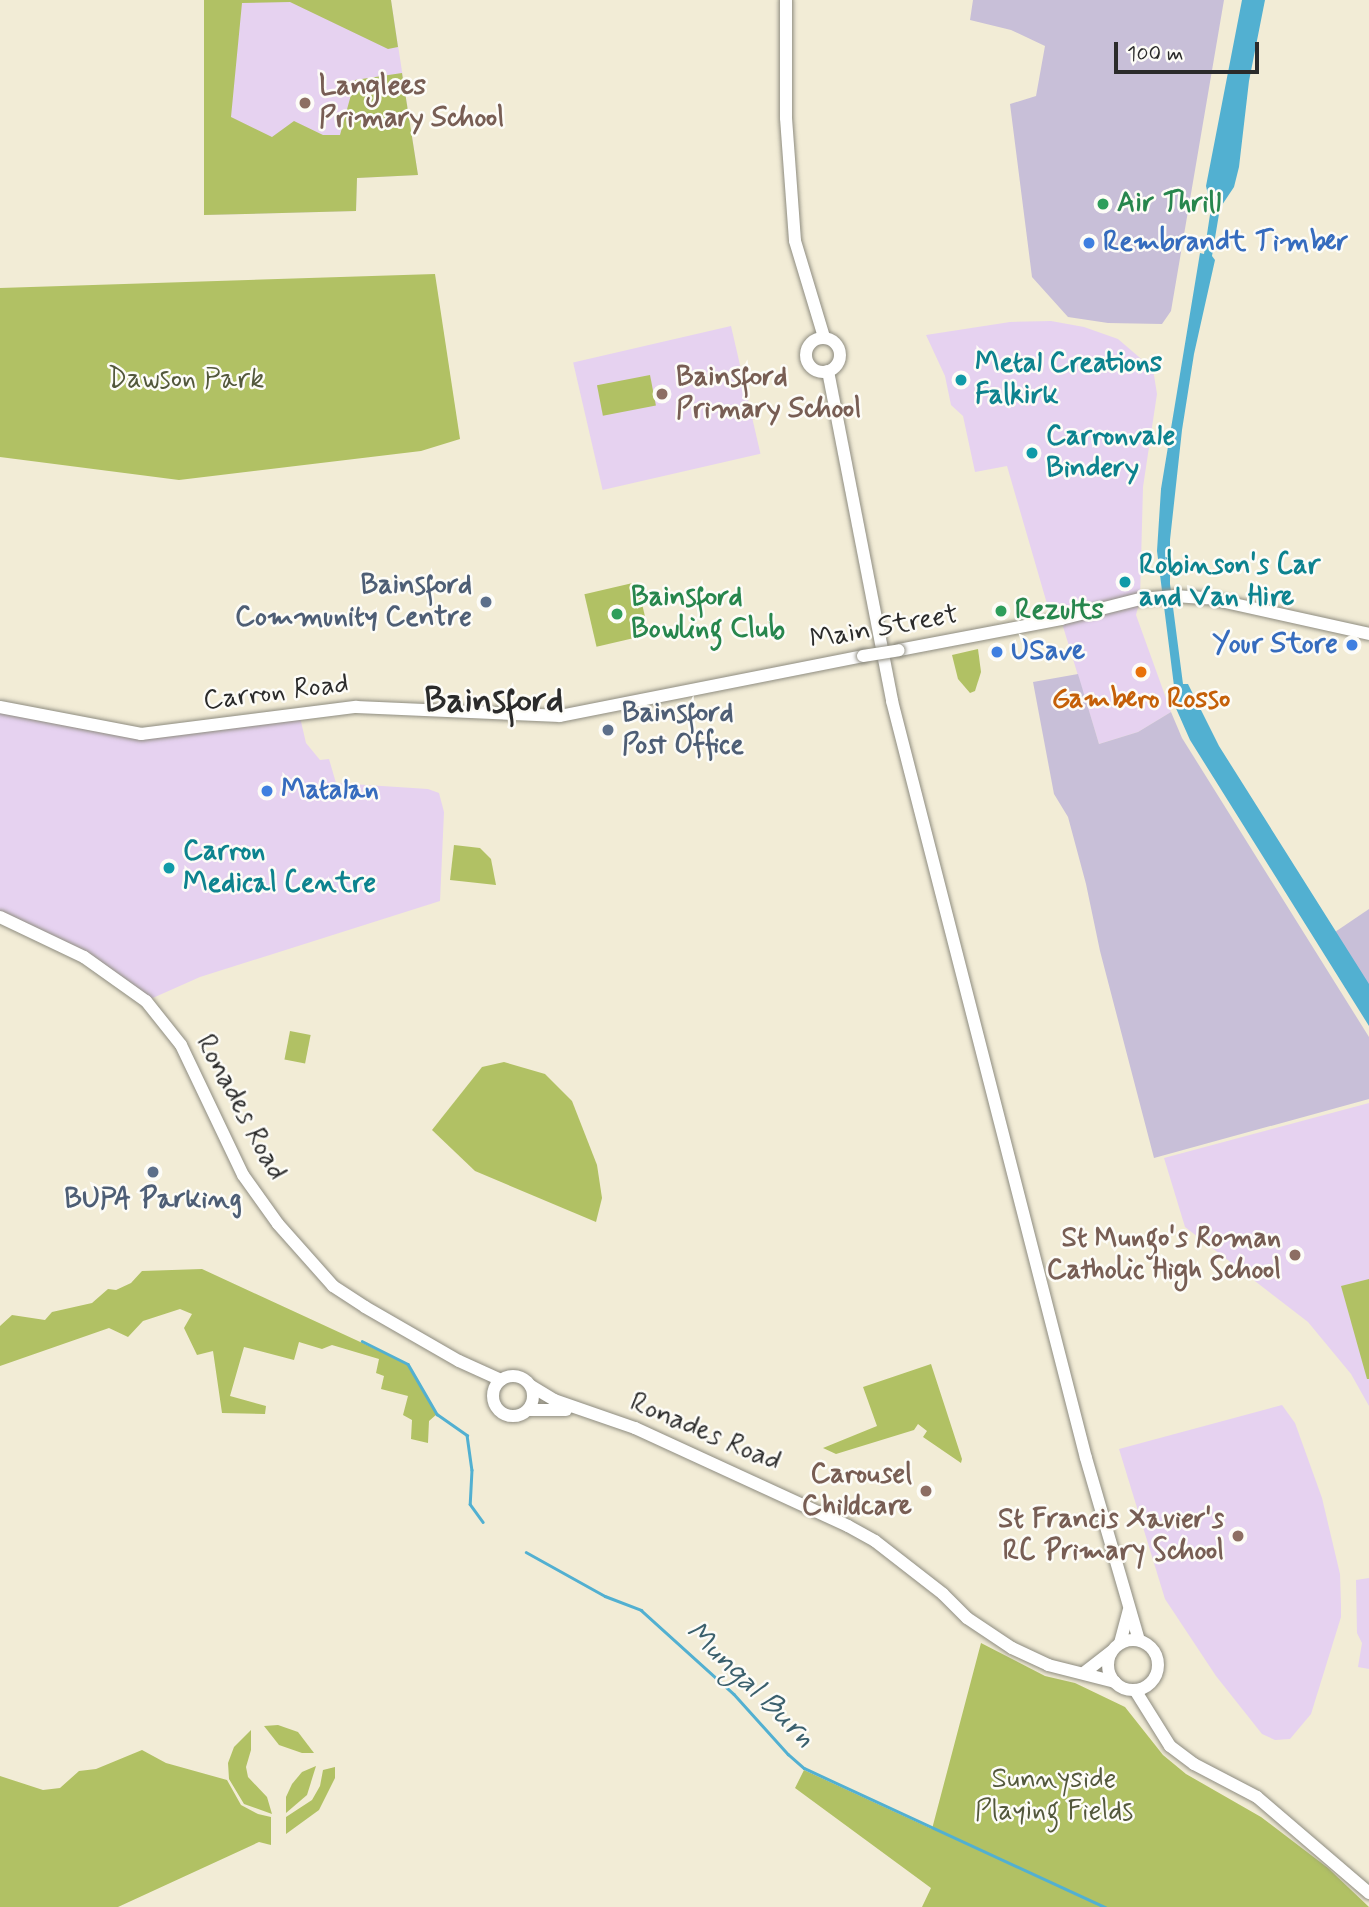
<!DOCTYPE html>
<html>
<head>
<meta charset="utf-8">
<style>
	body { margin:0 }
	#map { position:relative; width:1369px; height:1907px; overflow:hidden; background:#f2ecd6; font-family:Mynerve,sans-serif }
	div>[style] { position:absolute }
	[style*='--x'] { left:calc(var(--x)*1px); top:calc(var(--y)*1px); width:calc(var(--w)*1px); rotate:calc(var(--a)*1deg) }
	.built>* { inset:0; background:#e6d2f0; transform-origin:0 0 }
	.industrial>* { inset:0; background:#c8bfd8 }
	.green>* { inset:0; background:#b1c164; transform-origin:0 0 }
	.water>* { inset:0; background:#52b0d1 }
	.stream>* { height:2.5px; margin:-1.25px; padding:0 1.25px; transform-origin:1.25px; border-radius:1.25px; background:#52b0d1 }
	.roads { filter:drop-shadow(0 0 2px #8e8c80) drop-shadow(0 0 2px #8e8c80) }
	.major>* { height:12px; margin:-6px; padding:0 6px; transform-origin:6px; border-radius:6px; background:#fff }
	.major>.ring { margin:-6px; padding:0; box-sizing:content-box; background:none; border:12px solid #fff; border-radius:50% }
	.bridges { filter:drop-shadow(0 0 2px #8e8c80) drop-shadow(0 0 2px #8e8c80) }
	.major-bridge>* { height:12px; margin:-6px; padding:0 6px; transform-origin:6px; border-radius:6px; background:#fff }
	.dots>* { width:19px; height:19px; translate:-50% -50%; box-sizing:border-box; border:4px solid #fdfcf7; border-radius:50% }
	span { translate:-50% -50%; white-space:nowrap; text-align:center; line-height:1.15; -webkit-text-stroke:5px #fdfcf7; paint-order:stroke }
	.education-label { font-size:28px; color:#785e54; font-weight:700 }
	.left { translate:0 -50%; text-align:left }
	.right { translate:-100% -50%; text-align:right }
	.leisure-label { font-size:28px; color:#27864d; font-weight:700 }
	.shop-label { font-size:28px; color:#366cbe; font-weight:700 }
	.culture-label { font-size:28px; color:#0d838f; font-weight:700 }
	.park-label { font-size:28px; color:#53583c }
	.service-label { font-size:28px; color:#4e5e75; font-weight:700 }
	.street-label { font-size:28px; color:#2b2b2b }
	.food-label { font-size:28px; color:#c56008; font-weight:700 }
	.water-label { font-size:30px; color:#3b606d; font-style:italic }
	.district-label { font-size:35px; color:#2b2b2b; font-weight:700 }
	.scale { position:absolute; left:1114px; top:42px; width:145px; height:32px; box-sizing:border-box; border:4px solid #2b2b2b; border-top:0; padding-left:9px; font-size:21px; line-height:24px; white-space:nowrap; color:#2b2b2b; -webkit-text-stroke:5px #fdfcf7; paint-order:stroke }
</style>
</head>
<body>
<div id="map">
	<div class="built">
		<div style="clip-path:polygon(204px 0,391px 0,418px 175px,357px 178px,356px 211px,204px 215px)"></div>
		<div style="clip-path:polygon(1051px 321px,1084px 327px,1118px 339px,1153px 369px,1157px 394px,1143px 487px,1140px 599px,1136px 615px,1171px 712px,1138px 732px,1099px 744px,1061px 620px,1052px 621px,1007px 466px,975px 472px,963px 416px,951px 405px,945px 376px,926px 335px,1010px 322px)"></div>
		<div style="left:731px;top:326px;width:131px;height:162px;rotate:77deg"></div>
		<div style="clip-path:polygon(0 707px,141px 734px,299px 713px,306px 743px,320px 760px,329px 759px,336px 783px,428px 789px,439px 793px,444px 812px,440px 901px,200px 977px,146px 1001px,116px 977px,0 917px)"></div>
		<div style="clip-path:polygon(1369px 1103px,1369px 1406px,1351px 1374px,1308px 1322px,1185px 1227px,1164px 1158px)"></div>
		<div style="clip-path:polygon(1282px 1405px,1295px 1423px,1322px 1498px,1340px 1574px,1341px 1605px,1341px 1617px,1311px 1714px,1290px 1739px,1275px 1740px,1262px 1734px,1216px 1676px,1165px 1599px,1119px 1449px)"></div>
		<div style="clip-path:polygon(1369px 1578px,1369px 1669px,1358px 1667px,1362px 1643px,1357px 1633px,1356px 1580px)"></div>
	</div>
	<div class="industrial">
		<div style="clip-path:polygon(973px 0,1224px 0,1171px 311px,1162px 324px,1108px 323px,1068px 317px,1032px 277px,1010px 104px,1036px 96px,1045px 46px,1011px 30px,970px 20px)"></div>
		<div style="clip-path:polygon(1078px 674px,1099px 744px,1138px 732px,1171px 712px,1182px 738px,1369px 1037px,1369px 1099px,1154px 1158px,1100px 951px,1086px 884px,1068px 817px,1054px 794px,1033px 682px)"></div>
		<div style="clip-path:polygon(1369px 909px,1369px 986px,1335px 932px)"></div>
	</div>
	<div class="green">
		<div style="clip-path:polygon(204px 0,391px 0,398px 47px,388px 49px,290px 2px,242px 3px,231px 117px,272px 137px,294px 121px,323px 135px,340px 135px,355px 80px,402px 73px,418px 175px,357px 178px,356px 211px,204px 215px)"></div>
		<div style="clip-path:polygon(435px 274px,460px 439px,421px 451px,179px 480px,0 457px,0 288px)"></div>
		<div style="left:650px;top:375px;width:31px;height:54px;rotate:79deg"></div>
		<div style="left:637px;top:582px;width:54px;height:54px;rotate:77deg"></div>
		<div style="clip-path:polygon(978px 649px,981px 672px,975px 691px,970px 693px,958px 679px,952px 655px)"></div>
		<div style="clip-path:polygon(454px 845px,480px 848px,491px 859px,496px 885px,450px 880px)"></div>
		<div style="left:290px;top:1031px;width:21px;height:29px;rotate:11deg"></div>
		<div style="clip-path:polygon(504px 1062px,545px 1074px,572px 1101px,597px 1165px,602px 1198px,596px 1222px,475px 1171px,432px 1130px,482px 1067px)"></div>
		<div style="clip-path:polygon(202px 1269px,408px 1364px,437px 1414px,429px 1421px,428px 1443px,411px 1439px,412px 1420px,403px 1415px,408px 1396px,381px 1389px,384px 1376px,376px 1373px,379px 1359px,332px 1345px,322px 1349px,299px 1342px,294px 1360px,244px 1347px,230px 1396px,266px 1406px,265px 1414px,222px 1413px,213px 1351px,197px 1355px,184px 1328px,192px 1314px,180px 1309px,143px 1321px,128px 1337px,109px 1328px,0 1366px,0 1326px,12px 1315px,45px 1320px,52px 1312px,92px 1303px,108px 1289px,116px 1290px,131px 1283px,142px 1271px)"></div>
		<div style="clip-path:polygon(1369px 1279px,1369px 1379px,1367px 1379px,1341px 1286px)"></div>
		<div style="clip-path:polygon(931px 1364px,962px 1459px,961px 1463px,923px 1437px,927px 1431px,918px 1424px,914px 1430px,836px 1454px,823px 1448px,877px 1426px,863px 1387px)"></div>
		<div style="clip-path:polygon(981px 1643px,1045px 1676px,1075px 1683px,1125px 1707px,1163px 1755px,1186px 1774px,1261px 1817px,1328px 1868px,1369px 1907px,922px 1907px,931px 1888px,795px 1788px,804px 1770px,932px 1829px)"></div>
		<div style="clip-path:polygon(278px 1725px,298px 1732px,314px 1753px,302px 1753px,279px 1745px,264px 1726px)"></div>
		<div style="clip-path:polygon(251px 1730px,251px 1750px,246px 1767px,248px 1777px,267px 1797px,272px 1814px,244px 1804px,229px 1779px,228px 1763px,234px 1747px)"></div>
		<div style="clip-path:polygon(142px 1750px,166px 1763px,227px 1780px,241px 1805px,258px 1814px,271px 1817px,271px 1845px,259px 1842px,118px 1907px,0 1907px,0 1776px,43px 1790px,60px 1788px,79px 1771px,96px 1769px)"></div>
		<div style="clip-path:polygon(316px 1766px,307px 1795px,286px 1813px,286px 1797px,292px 1784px,302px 1772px)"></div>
		<div style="clip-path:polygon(335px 1767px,335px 1778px,319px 1810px,286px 1834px,286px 1817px,312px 1800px,320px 1786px,323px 1770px)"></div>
	</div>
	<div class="water">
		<div style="clip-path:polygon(1242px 0,1265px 0,1249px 81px,1239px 167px,1234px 187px,1220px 208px,1212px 256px,1215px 260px,1194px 354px,1182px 430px,1170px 540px,1170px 584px,1183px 684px,1188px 684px,1219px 746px,1369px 984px,1369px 1026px,1190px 740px,1167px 688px,1174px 686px,1157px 551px,1161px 489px,1200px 253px,1204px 254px,1211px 208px,1206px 186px)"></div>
	</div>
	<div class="stream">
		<div style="--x:362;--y:1341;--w:51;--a:26.6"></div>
		<div style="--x:408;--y:1364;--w:58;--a:59.9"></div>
		<div style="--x:437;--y:1414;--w:37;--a:35"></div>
		<div style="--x:467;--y:1435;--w:35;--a:82"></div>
		<div style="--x:472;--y:1470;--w:34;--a:93"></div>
		<div style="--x:470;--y:1504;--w:22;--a:54"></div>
		<div style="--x:526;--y:1552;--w:90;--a:29.1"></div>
		<div style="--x:605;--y:1596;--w:39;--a:21"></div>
		<div style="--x:641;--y:1610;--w:125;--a:42.1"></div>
		<div style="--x:734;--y:1694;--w:81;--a:48"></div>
		<div style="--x:788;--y:1754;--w:21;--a:41"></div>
		<div style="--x:804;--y:1768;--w:332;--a:24.8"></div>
	</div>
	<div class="roads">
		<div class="major">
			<div style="--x:786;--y:0;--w:118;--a:90"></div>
			<div style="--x:786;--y:118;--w:123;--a:85.8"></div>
			<div style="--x:795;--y:241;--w:100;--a:73.2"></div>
			<div class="ring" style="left:806px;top:338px;width:22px;height:22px"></div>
			<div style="--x:828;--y:371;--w:336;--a:79"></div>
			<div style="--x:892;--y:701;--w:781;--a:75.63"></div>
			<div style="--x:1086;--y:1458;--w:190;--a:73.8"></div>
			<div style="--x:899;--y:650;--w:165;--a:-10.8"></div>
			<div style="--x:1061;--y:619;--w:81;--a:-14.2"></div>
			<div style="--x:1140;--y:599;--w:35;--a:-5"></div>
			<div style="--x:1175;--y:596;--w:32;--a:4"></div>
			<div style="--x:1207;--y:598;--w:166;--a:12.5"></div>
			<div style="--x:0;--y:707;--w:144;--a:10.8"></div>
			<div style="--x:141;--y:734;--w:217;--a:-7.2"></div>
			<div style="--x:356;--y:707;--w:204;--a:2.5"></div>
			<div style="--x:560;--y:716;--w:309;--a:-11.2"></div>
			<div style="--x:0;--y:917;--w:93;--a:25.5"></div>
			<div style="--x:84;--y:957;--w:76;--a:35.4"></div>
			<div style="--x:146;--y:1001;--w:56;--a:51.5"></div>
			<div style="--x:181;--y:1045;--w:144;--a:64.5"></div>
			<div style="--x:243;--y:1175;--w:60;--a:54.5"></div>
			<div style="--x:278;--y:1224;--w:83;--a:48.4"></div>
			<div style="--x:333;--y:1286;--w:38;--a:33"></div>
			<div style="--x:365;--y:1307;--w:108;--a:29.9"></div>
			<div style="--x:459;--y:1361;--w:46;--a:24.3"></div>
			<div class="ring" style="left:493px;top:1376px;width:28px;height:28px"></div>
			<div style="--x:531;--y:1386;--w:27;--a:31"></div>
			<div style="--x:554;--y:1400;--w:86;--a:19.1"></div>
			<div style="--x:635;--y:1428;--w:234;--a:24.7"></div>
			<div style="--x:848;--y:1526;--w:31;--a:29"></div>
			<div style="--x:875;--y:1541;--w:86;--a:37.9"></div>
			<div style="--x:943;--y:1594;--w:34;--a:45"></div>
			<div style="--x:967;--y:1618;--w:54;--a:33.7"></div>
			<div style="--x:1012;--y:1648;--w:40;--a:25"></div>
			<div style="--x:1048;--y:1665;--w:69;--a:14.2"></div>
			<div style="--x:528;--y:1410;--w:38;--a:0"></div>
			<div class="ring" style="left:1108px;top:1640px;width:38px;height:38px"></div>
			<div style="--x:1120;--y:1643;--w:34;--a:-75"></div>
			<div style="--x:1085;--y:1672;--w:33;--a:-38"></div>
			<div style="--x:1135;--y:1690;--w:66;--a:58"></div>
			<div style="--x:1170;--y:1746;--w:30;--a:37"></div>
			<div style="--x:1194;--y:1764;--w:71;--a:27.6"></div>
			<div style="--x:1257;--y:1797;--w:148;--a:40.6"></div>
		</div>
	</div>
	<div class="bridges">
		<div class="major-bridge">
			<div style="--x:863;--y:656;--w:36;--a:-9"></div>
		</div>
	</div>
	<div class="dots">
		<div style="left:305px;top:103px;background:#8d6e63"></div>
		<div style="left:1103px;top:204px;background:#2e9e5b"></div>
		<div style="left:1089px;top:243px;background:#3f7fe0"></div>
		<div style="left:961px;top:380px;background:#0f9aa8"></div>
		<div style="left:662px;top:394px;background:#8d6e63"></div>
		<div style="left:1032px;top:453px;background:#0f9aa8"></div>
		<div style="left:1125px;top:582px;background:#0f9aa8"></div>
		<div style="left:486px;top:602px;background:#5c6f8a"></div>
		<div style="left:1001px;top:611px;background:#2e9e5b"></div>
		<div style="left:617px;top:614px;background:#2e9e5b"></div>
		<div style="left:1352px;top:645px;background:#3f7fe0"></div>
		<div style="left:997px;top:652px;background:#3f7fe0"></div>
		<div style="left:1141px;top:672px;background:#e8710a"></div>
		<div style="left:608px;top:730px;background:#5c6f8a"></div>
		<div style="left:267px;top:791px;background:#3f7fe0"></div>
		<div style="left:169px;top:868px;background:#0f9aa8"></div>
		<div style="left:153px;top:1172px;background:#5c6f8a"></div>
		<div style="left:1295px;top:1255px;background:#8d6e63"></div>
		<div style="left:926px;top:1491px;background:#8d6e63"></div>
		<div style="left:1238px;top:1536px;background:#8d6e63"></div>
	</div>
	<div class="education-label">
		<span class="left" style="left:319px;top:103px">Langlees<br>Primary School</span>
		<span class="left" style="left:676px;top:394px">Bainsford<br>Primary School</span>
		<span class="right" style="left:1281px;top:1255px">St Mungo's Roman<br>Catholic High School</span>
		<span class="right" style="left:912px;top:1491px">Carousel<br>Childcare</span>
		<span class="right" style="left:1224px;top:1536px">St Francis Xavier's<br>RC Primary School</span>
	</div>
	<div class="leisure-label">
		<span class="left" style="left:1117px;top:204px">Air Thrill</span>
		<span class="left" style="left:631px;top:614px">Bainsford<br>Bowling Club</span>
		<span class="left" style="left:1015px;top:611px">Rezults</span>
	</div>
	<div class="shop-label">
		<span class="left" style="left:1103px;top:243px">Rembrandt Timber</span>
		<span class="right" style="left:1338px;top:645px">Your Store</span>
		<span class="left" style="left:1011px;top:652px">USave</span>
		<span class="left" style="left:281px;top:791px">Matalan</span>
	</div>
	<div class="culture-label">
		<span class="left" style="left:975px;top:380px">Metal Creations<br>Falkirk</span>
		<span class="left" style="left:1046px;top:453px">Carronvale<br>Bindery</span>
		<span class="left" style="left:1139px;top:582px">Robinson's Car<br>and Van Hire</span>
		<span class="left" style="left:183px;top:868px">Carron<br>Medical Centre</span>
	</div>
	<div class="park-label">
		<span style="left:186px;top:380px">Dawson Park</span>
		<span style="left:1054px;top:1796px">Sunnyside<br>Playing Fields</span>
	</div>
	<div class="service-label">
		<span class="right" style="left:472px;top:602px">Bainsford<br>Community Centre</span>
		<span class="left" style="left:622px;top:730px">Bainsford<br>Post Office</span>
		<span style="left:153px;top:1200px">BUPA Parking</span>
	</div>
	<div class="street-label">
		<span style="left:884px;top:628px;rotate:-10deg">Main Street</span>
		<span style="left:276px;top:693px;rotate:-7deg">Carron Road</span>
		<span style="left:240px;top:1108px;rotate:62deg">Ronades Road</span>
		<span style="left:705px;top:1433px;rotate:23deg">Ronades Road</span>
	</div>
	<div class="food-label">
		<span style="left:1141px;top:700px">Gambero Rosso</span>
	</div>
	<div class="water-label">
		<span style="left:750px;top:1685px;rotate:44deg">Mungal Burn</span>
	</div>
	<div class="district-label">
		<span style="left:494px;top:701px">Bainsford</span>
	</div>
	<div class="scale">100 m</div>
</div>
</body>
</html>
